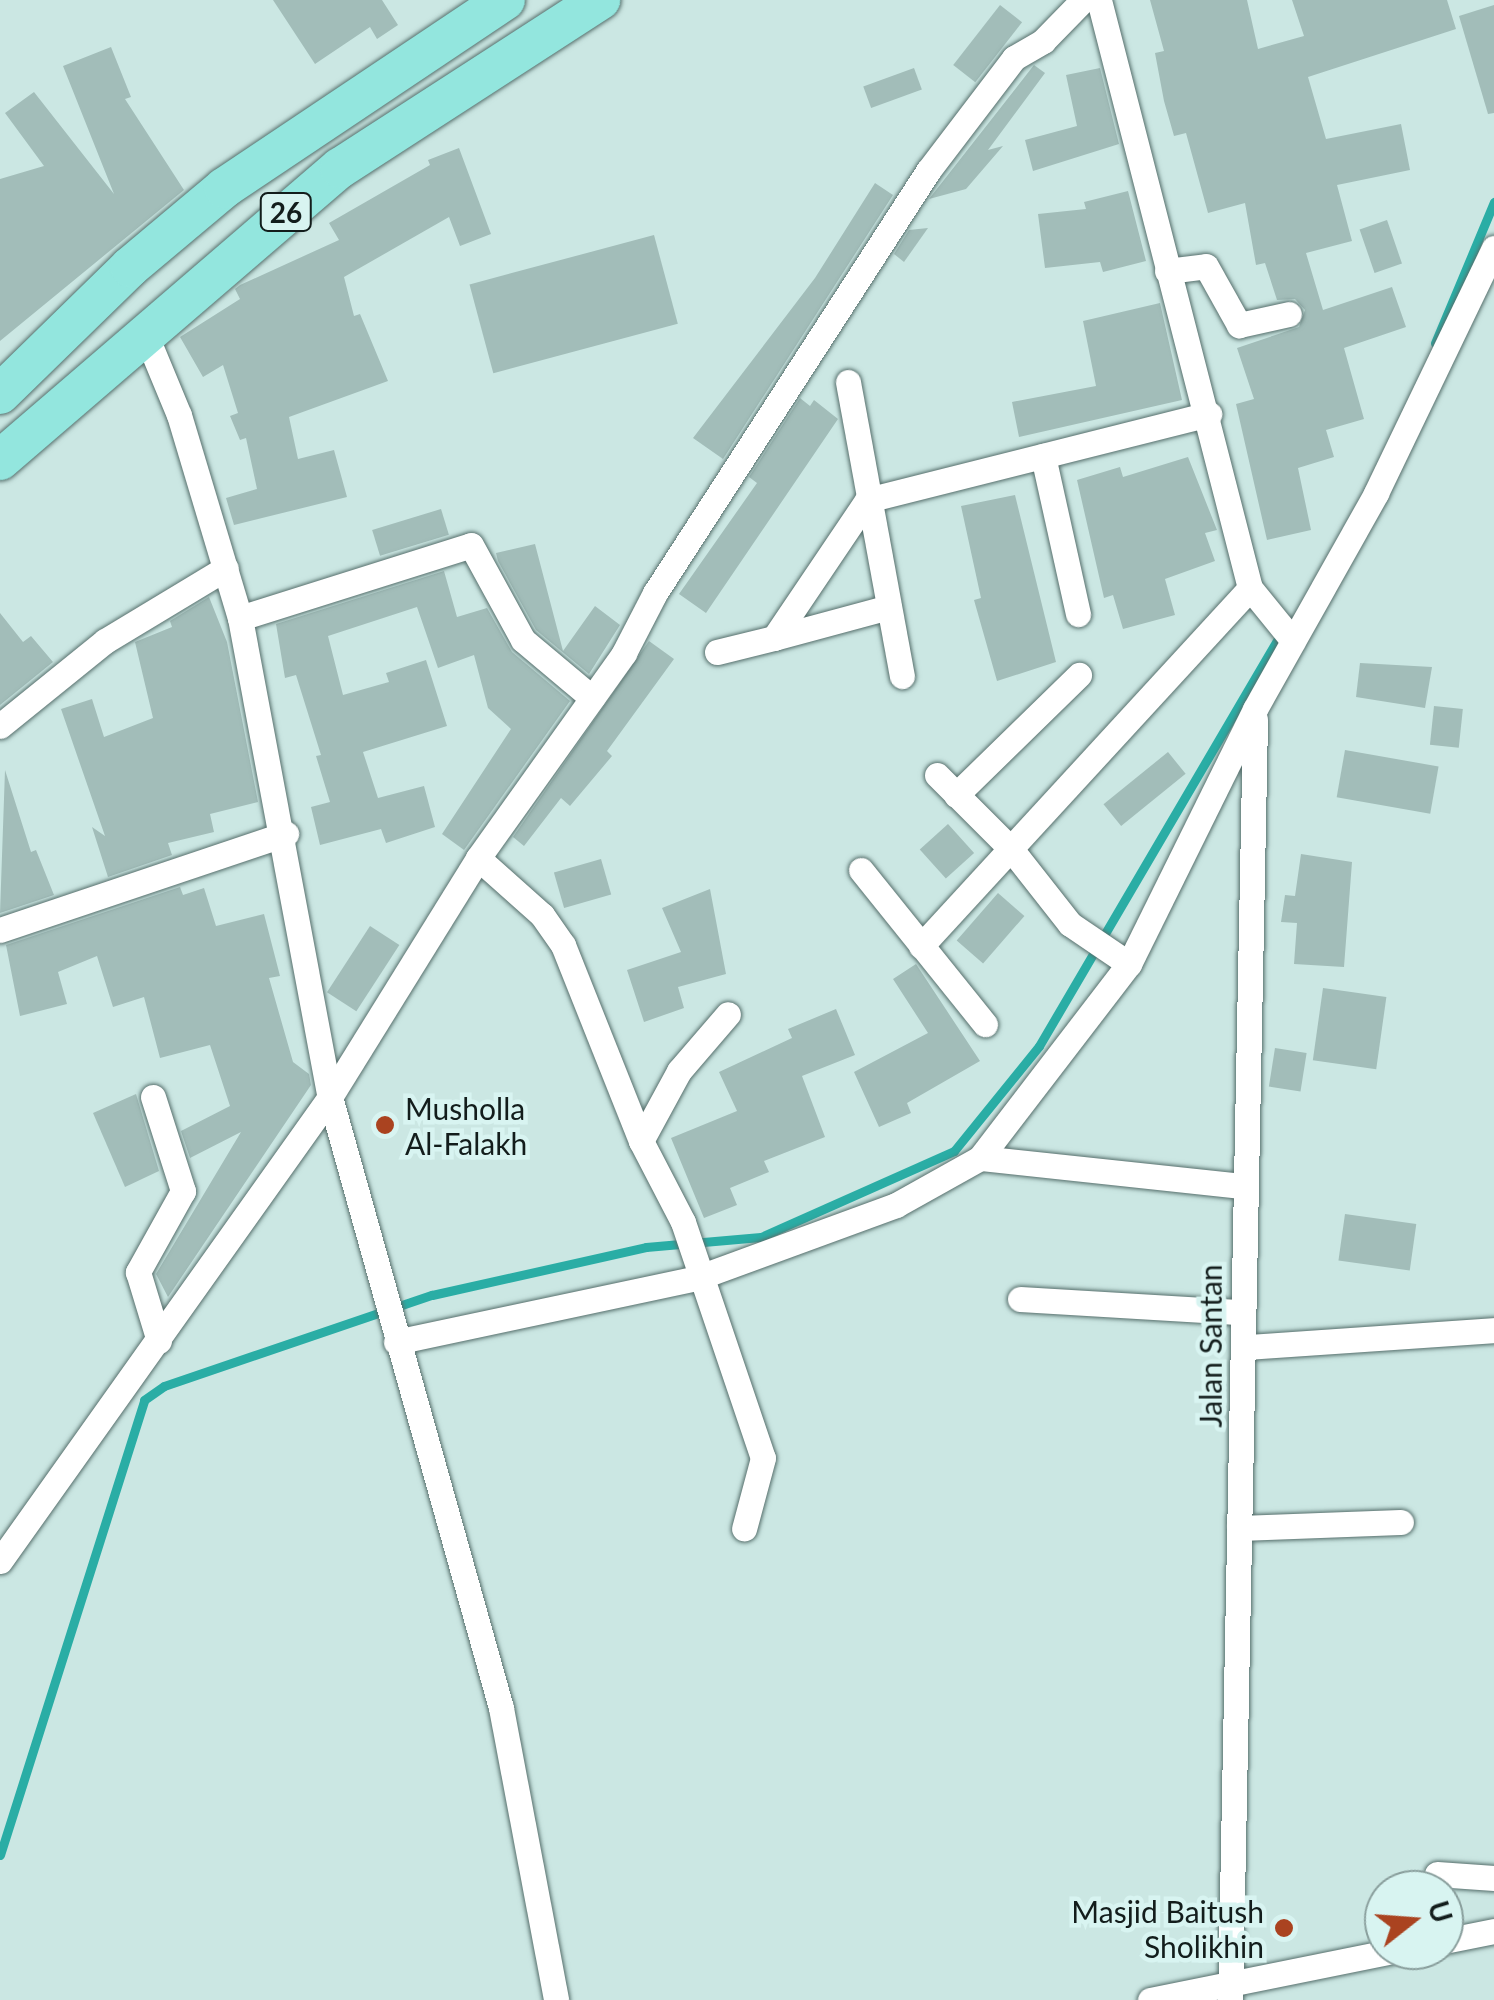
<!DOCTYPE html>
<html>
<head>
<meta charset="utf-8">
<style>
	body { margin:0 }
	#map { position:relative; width:1494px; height:2000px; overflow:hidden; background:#cbe7e3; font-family:Lato,sans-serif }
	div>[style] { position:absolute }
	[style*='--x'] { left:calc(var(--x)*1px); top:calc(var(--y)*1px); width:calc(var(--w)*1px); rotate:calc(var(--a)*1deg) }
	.stream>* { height:9px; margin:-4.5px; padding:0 4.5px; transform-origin:4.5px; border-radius:4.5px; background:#2aada5 }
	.building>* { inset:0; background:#a2bdb9; transform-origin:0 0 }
	.roads { filter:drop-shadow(0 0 2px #566f6c) drop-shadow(0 0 2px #566f6c) }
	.minor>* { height:25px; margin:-12.5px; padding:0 12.5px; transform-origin:12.5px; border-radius:12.5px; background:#fff }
	.trunk>* { height:40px; margin:-20px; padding:0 20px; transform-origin:20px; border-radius:20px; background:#93e6de }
	.dots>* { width:28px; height:28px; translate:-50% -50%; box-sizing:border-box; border:5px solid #d8f4f1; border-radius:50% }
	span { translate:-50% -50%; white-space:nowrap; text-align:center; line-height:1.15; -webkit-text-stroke:9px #d8f4f1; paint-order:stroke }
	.shield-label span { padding:2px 8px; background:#d8f4f1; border:2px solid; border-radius:8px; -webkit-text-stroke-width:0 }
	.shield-label { font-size:28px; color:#131d1c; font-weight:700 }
	.poi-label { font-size:30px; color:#131d1c }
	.left { translate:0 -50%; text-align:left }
	.right { translate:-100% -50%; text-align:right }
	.street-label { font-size:30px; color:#131d1c }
	.north { position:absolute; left:1364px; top:1870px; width:100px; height:100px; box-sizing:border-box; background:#d8f4f1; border:2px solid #899e9c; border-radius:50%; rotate:73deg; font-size:28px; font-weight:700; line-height:40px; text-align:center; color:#131d1c }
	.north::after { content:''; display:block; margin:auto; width:35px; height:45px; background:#aa4320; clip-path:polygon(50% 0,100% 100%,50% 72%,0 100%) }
</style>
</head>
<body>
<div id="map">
	<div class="stream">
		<div style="--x:1435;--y:343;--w:153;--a:-67.3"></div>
		<div style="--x:0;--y:1855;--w:477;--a:-72.4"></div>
		<div style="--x:144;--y:1400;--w:24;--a:-35"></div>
		<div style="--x:164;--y:1386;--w:283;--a:-18.8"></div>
		<div style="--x:432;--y:1295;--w:219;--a:-12.6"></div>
		<div style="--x:646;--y:1247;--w:115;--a:-5"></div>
		<div style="--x:761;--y:1237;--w:211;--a:-24"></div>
		<div style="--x:954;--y:1151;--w:135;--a:-51"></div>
		<div style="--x:1039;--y:1046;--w:478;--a:-59.6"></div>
	</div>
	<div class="building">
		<div style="clip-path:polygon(273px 0,382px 0,398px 25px,377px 39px,370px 27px,315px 64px)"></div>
		<div style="clip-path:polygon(1150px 0,1247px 0,1258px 49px,1304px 36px,1292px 0,1447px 0,1456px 29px,1308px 77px,1326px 139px,1401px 124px,1410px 170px,1337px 185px,1352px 241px,1306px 253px,1323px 310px,1392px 287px,1406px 327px,1344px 348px,1364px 419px,1326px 430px,1334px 457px,1298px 468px,1311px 530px,1267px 540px,1236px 404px,1254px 399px,1237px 348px,1299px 327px,1305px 310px,1295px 299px,1277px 300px,1265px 263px,1256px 265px,1245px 203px,1208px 213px,1186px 133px,1174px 136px,1164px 101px,1155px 53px,1164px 51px)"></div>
		<div style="left:1000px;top:5px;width:28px;height:76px;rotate:38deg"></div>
		<div style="clip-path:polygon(1494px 5px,1494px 113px,1488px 114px,1459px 16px)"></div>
		<div style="clip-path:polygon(111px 47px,131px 97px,125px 99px,184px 190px,0 341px,0 179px,44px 166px,5px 113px,34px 92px,114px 194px,63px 66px)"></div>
		<div style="clip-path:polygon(1034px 65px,1045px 73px,988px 150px,1003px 146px,966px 189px,929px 199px)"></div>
		<div style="left:914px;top:68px;width:23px;height:54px;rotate:70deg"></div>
		<div style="clip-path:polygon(1100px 68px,1119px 144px,1033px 171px,1025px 140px,1077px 126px,1066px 75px)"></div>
		<div style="clip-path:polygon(459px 148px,491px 234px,460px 246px,449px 217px,344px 277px,354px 316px,360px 314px,388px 381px,289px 417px,298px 459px,334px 450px,347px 497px,234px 525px,226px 498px,257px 489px,246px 438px,240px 440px,230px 416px,238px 413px,223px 365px,203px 377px,180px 337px,240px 299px,235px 289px,240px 285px,339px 240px,329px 223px,430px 165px,428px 160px)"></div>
		<div style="clip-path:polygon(875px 183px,893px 195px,723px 459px,693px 438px,815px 278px)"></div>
		<div style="clip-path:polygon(1128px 191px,1146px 261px,1103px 272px,1100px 262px,1045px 268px,1038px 214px,1086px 209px,1084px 202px)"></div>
		<div style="left:1387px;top:220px;width:46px;height:29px;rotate:71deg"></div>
		<div style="clip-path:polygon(928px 228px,904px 262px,894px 254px,909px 230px)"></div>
		<div style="left:654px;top:235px;width:92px;height:191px;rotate:75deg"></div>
		<div style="clip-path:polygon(1160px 303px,1182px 400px,1019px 437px,1012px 402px,1096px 386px,1083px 321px)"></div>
		<div style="clip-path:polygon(800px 398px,810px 406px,814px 400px,838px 419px,706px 613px,679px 594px,757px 483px,749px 477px)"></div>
		<div style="clip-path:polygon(1188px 457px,1217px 530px,1205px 533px,1215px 561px,1165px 579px,1175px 615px,1123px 629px,1113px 595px,1104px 598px,1077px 480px,1120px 467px,1123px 477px)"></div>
		<div style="clip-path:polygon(1015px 495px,1056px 662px,997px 681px,974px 600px,981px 598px,961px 506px)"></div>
		<div style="left:441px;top:509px;width:27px;height:72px;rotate:73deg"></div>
		<div style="clip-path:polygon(535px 544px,563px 651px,595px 606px,620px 625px,589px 674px,536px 630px,498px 561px,496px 553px)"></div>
		<div style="clip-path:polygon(444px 571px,457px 617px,487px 608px,512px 652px,570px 701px,464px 850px,442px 834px,511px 729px,488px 708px,474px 655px,438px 668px,417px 607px,328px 636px,343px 695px,389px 682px,386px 673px,426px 660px,447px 726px,363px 752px,378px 798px,424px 786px,435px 827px,386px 843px,381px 829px,320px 845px,311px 807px,330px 802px,316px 756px,321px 755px,296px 675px,285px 678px,276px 624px)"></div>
		<div style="clip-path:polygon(209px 597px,227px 642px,258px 802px,210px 814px,214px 832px,168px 843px,172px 855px,108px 877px,92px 827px,105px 836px,61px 709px,92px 699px,104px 737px,153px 718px,135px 642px,172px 627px,170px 621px)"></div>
		<div style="clip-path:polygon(0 613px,23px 642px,31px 636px,53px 662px,0 705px)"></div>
		<div style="clip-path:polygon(649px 641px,674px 659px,607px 751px,612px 756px,570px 806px,561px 798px,524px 846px,513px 837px)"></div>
		<div style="clip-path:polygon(1360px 663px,1432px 667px,1425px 708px,1356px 697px)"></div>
		<div style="left:1434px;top:706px;width:29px;height:39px;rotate:6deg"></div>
		<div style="left:1345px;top:750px;width:95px;height:48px;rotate:10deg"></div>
		<div style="left:1168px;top:752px;width:28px;height:83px;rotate:51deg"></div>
		<div style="clip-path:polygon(5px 770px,31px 852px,36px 850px,54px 895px,0 913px)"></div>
		<div style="left:948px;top:824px;width:39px;height:38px;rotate:48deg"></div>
		<div style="clip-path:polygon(1301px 854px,1352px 862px,1344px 967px,1294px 964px,1297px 923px,1281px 922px,1285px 895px,1295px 896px)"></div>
		<div style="left:601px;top:859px;width:37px;height:49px;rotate:74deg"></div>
		<div style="clip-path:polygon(180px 887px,183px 895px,204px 888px,216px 926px,264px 914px,280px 976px,269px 978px,293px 1062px,309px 1074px,311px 1085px,168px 1297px,156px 1274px,241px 1132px,190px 1158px,181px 1131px,230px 1106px,210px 1045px,160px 1058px,144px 997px,113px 1007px,97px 956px,58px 972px,67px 1004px,20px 1016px,6px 945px)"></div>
		<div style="clip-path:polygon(710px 889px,726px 974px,678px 987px,684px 1008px,644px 1022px,627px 970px,681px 952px,662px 908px)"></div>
		<div style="left:998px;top:893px;width:35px;height:63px;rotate:41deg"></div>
		<div style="left:370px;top:926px;width:35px;height:79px;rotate:33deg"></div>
		<div style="clip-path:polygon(916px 964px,980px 1061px,907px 1103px,911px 1113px,879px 1127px,854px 1072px,928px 1033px,893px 979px)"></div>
		<div style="left:1323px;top:988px;width:64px;height:73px;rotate:8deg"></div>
		<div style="clip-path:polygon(836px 1009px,855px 1055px,802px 1076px,825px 1137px,764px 1161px,769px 1172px,730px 1188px,737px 1205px,704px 1218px,671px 1138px,737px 1111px,719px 1072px,792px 1038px,788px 1029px)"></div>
		<div style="left:1275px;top:1048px;width:32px;height:39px;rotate:9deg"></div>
		<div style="clip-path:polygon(136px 1094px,159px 1171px,125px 1187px,93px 1113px)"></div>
		<div style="left:1345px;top:1214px;width:72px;height:47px;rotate:8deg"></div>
	</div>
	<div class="roads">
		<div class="minor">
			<div style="--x:1099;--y:0;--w:607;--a:75.6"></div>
			<div style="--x:1250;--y:588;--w:68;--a:50.9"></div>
			<div style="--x:1167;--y:271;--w:39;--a:-7"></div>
			<div style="--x:1206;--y:266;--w:68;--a:60.8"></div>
			<div style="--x:1239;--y:325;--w:51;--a:-12.4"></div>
			<div style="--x:145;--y:333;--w:89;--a:67.5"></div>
			<div style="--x:179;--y:415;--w:212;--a:73.3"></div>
			<div style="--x:240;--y:618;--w:487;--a:79.4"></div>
			<div style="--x:330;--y:1097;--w:634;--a:74.36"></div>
			<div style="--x:501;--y:1708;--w:297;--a:79.3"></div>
			<div style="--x:848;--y:382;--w:299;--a:79.6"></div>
			<div style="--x:1043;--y:456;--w:162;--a:77.5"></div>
			<div style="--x:240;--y:618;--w:242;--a:-17.5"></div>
			<div style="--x:471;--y:545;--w:108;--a:61.3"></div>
			<div style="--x:523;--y:640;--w:90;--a:40"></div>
			<div style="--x:774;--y:638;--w:119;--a:-15.1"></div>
			<div style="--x:717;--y:652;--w:59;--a:-13.8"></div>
			<div style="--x:774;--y:638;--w:166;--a:-56"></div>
			<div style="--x:867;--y:500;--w:353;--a:-14.1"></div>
			<div style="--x:0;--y:726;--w:135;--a:-39"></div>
			<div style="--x:105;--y:641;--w:141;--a:-31.1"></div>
			<div style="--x:937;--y:775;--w:105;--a:45"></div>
			<div style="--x:1011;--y:849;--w:95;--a:51.8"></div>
			<div style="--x:1070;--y:924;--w:71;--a:34.1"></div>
			<div style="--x:956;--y:795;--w:172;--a:-44.3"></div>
			<div style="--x:478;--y:858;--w:86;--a:41.7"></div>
			<div style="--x:542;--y:915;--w:37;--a:55"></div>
			<div style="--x:563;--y:945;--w:211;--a:68.3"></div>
			<div style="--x:641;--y:1141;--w:91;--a:62.6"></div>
			<div style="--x:683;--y:1222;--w:249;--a:71.3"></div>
			<div style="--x:763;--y:1458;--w:73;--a:105"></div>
			<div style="--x:861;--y:870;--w:198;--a:51.2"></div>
			<div style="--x:0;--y:930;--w:302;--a:-18.6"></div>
			<div style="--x:921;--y:946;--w:486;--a:-47.4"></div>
			<div style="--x:153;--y:1097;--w:99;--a:72.3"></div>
			<div style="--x:183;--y:1191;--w:93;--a:119.1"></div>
			<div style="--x:138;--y:1272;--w:72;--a:73.1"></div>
			<div style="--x:641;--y:1141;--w:80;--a:-61.5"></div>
			<div style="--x:679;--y:1071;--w:75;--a:-49.3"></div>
			<div style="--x:980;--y:1158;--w:265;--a:6.1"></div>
			<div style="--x:1020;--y:1299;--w:222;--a:3.4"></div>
			<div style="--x:396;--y:1342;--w:308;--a:-12"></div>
			<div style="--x:697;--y:1278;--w:212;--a:-20.1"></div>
			<div style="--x:896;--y:1205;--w:96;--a:-29.2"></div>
			<div style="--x:980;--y:1158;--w:245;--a:-52.5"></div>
			<div style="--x:1129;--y:964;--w:284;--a:-63.7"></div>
			<div style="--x:1255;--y:709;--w:248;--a:-60.7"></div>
			<div style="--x:1376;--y:493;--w:272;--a:-64.3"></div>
			<div style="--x:1247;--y:1347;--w:248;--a:-3.9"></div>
			<div style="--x:1239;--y:1528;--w:162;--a:-2.1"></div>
			<div style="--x:0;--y:1561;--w:569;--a:-54.58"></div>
			<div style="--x:330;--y:1097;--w:281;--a:-58.2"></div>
			<div style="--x:478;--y:858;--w:252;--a:-54.5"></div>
			<div style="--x:624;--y:653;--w:68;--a:-62.7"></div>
			<div style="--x:655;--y:593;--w:503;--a:-57.1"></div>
			<div style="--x:928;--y:171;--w:142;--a:-52.7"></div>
			<div style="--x:1014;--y:58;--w:34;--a:-30"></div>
			<div style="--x:1043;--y:41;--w:57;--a:-45.7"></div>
			<div style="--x:1437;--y:1874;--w:57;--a:4"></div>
			<div style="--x:1444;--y:1941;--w:51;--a:-11.3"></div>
			<div style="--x:1150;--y:2000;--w:253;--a:-11.4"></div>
			<div style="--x:1230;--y:2000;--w:1281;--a:-88.88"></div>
		</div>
		<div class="trunk">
			<div style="--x:0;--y:394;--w:182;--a:-44.3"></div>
			<div style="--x:130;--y:267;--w:123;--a:-40"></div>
			<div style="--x:224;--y:188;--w:338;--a:-33.8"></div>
			<div style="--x:0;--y:460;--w:448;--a:-40.7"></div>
			<div style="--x:340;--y:168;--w:310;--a:-32.9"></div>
		</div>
	</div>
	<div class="dots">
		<div style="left:385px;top:1125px;background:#aa4320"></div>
		<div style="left:1284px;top:1928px;background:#aa4320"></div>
	</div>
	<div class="shield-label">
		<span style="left:286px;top:212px">26</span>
	</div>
	<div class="poi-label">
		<span class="left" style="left:405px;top:1125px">Musholla<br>Al-Falakh</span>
		<span class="right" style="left:1264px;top:1928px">Masjid Baitush<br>Sholikhin</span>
	</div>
	<div class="street-label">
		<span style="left:1210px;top:1346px;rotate:-90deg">Jalan Santan</span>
	</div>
	<div class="north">U</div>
</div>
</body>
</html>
